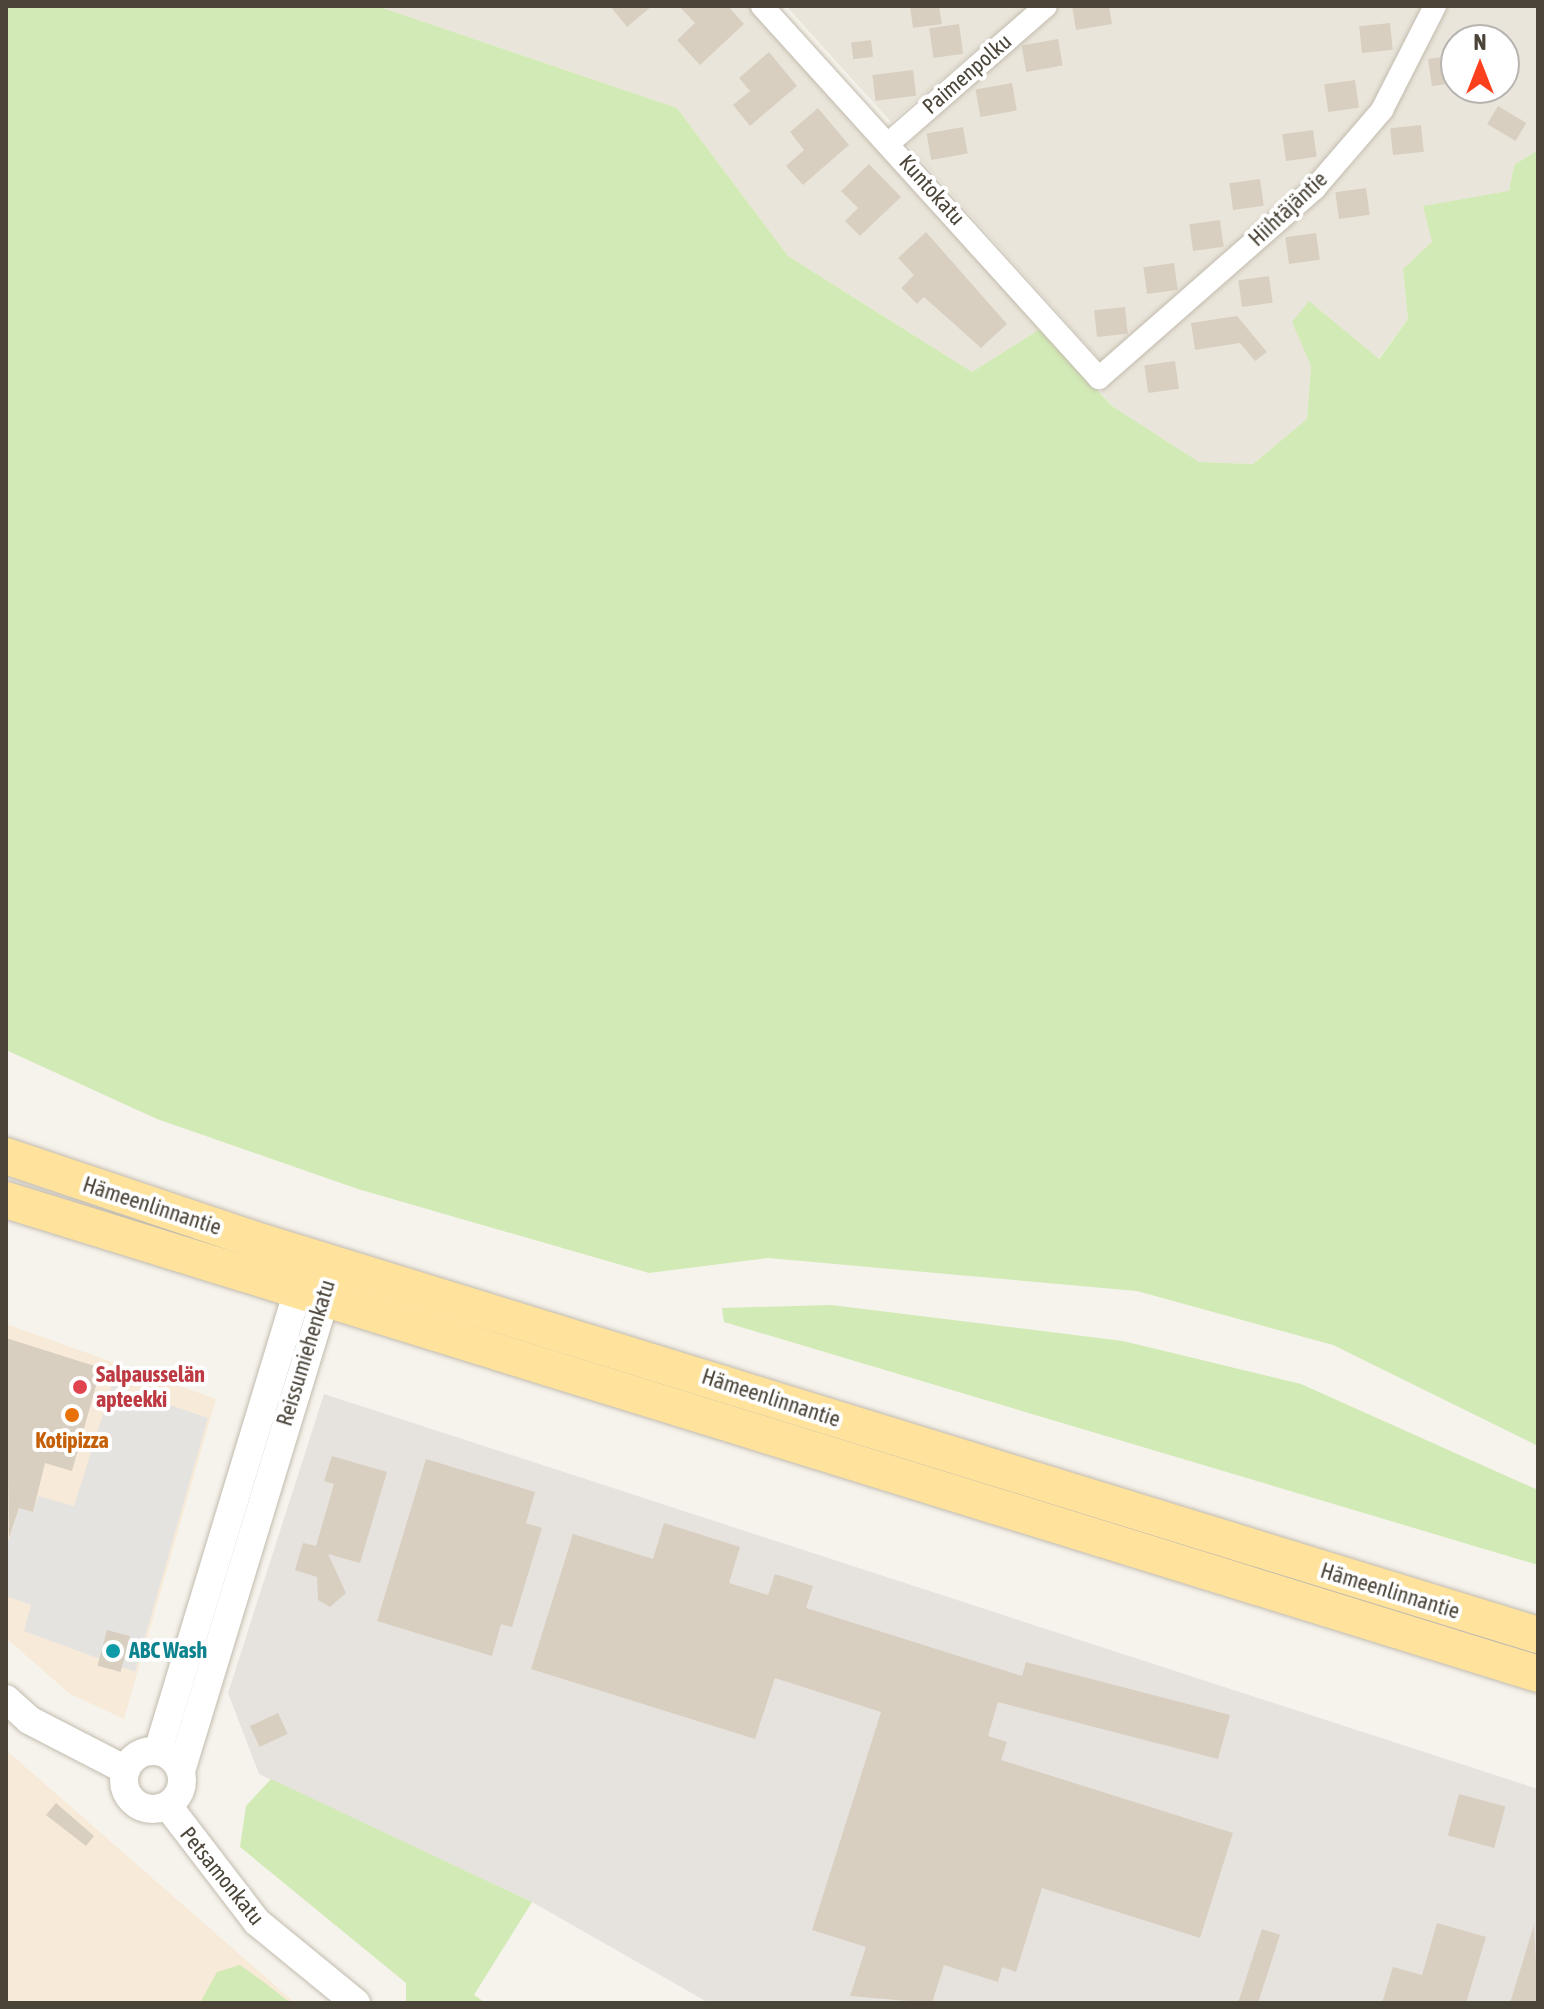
<!DOCTYPE html>
<html>
<head>
<meta charset="utf-8">
<style>
	body { margin:0 }
	#map { position:relative; width:1544px; height:2009px; overflow:hidden; background:#f6f3ec; font-family:"Asap Condensed",sans-serif }
	div>[style] { position:absolute }
	[style*='--x'] { left:calc(var(--x)*1px); top:calc(var(--y)*1px); width:calc(var(--w)*1px); rotate:calc(var(--a)*1deg) }
	.residential>* { inset:0; background:#eae5da }
	.commercial>* { inset:0; background:#f7ead8 }
	.industrial>* { inset:0; background:#e6e2dd }
	.green>* { inset:0; background:#d2eab5 }
	.parking>* { inset:0; background:#e5e3e0 }
	.building>* { inset:0; background:#d8cfc1; transform-origin:0 0 }
	.roads { filter:drop-shadow(0 0 2px #c2bbae) drop-shadow(0 0 2px #c2bbae) }
	.minor>* { height:22px; margin:-11px; padding:0 11px; transform-origin:11px; border-radius:11px; background:#fff }
	.tertiary>* { height:28px; margin:-14px; padding:0 14px; transform-origin:14px; border-radius:14px; background:#fff }
	.tertiary>.ring { margin:-14px; padding:0; box-sizing:content-box; background:none; border:28px solid #fff; border-radius:50% }
	.primary>* { height:36px; margin:-18px; padding:0 18px; transform-origin:18px; border-radius:18px; background:#ffe39c }
	.dots>* { width:22px; height:22px; translate:-50% -50%; box-sizing:border-box; border:4px solid #fff; border-radius:50% }
	span { translate:-50% -50%; white-space:nowrap; text-align:center; line-height:1.15; -webkit-text-stroke:8px #fff; paint-order:stroke }
	.street-label { font-size:22px; color:#4b4439 }
	.health-label { font-size:22px; color:#be3a42; font-weight:700 }
	.left { translate:0 -50%; text-align:left }
	.food-label { font-size:22px; color:#c56008; font-weight:700 }
	.culture-label { font-size:22px; color:#0d838f; font-weight:700 }
	.frame { position:absolute; inset:0; border:8px solid #4b4439; pointer-events:none }
	.north { position:absolute; left:1440px; top:24px; width:80px; height:80px; box-sizing:border-box; background:#fff; border:2px solid #b7b4b0; border-radius:50%; rotate:0deg; font-size:22px; font-weight:700; line-height:32px; text-align:center; color:#4b4439 }
	.north::after { content:''; display:block; margin:auto; width:28px; height:36px; background:#fc3f1d; clip-path:polygon(50% 0,100% 100%,50% 72%,0 100%) }
</style>
</head>
<body>
<div id="map">
	<div class="residential">
		<div style="clip-path:polygon(377px 6px,753px 6px,1040px 329px,972px 372px,788px 256px,677px 108px)"></div>
		<div style="clip-path:polygon(786px 6px,1029px 6px,891px 122px)"></div>
		<div style="clip-path:polygon(1057px 6px,1423px 6px,1373px 106px,1311px 181px,1102px 362px,907px 144px)"></div>
		<div style="clip-path:polygon(evenodd,1443px 6px,1538px 6px,1538px 150px,1514px 165px,1509px 191px,1403px 269px,1408px 319px,1378px 359px,1310px 302px,1293px 322px,1311px 366px,1307px 419px,1253px 464px,1199px 462px,1112px 406px,1100px 392px,1359px 157px,1395px 107px,1443px 6px,1456px 40px,1504px 40px,1504px 88px,1456px 88px,1456px 40px)"></div>
	</div>
	<div class="commercial">
		<div style="clip-path:polygon(6px 1324px,216px 1399px,124px 1719px,70px 1694px,6px 1638px)"></div>
		<div style="clip-path:polygon(6px 1750px,294px 2002px,293px 2003px,6px 2003px)"></div>
	</div>
	<div class="industrial">
		<div style="clip-path:polygon(324px 1394px,1538px 1789px,1538px 2003px,709px 2003px,532px 1902px,259px 1774px,228px 1693px)"></div>
	</div>
	<div class="green">
		<div style="clip-path:polygon(6px 6px,377px 6px,677px 108px,788px 256px,972px 372px,1040px 329px,1112px 406px,1199px 462px,1253px 464px,1307px 419px,1311px 366px,1292px 322px,1309px 301px,1379px 359px,1408px 319px,1403px 269px,1432px 242px,1423px 206px,1509px 191px,1514px 165px,1538px 150px,1538px 1446px,1333px 1345px,1137px 1291px,768px 1258px,649px 1273px,358px 1189px,157px 1119px,6px 1050px)"></div>
		<div style="clip-path:polygon(831px 1305px,1123px 1341px,1301px 1384px,1538px 1490px,1538px 1565px,724px 1322px,722px 1308px)"></div>
		<div style="clip-path:polygon(271px 1779px,532px 1902px,474px 1995px,486px 2003px,406px 2003px,406px 1983px,240px 1847px,246px 1806px)"></div>
		<div style="clip-path:polygon(240px 1965px,265px 1983px,288px 2001px,200px 2003px,217px 1972px)"></div>
	</div>
	<div class="parking">
		<div style="clip-path:polygon(112px 1385px,208px 1418px,135px 1672px,24px 1631px,31px 1605px,6px 1596px,6px 1548px,19px 1508px,33px 1512px,38px 1496px,74px 1506px)"></div>
	</div>
	<div class="building">
		<div style="clip-path:polygon(610px 6px,652px 6px,627px 27px)"></div>
		<div style="clip-path:polygon(679px 6px,728px 6px,744px 24px,700px 65px,677px 40px,695px 23px)"></div>
		<div style="clip-path:polygon(910px 6px,939px 6px,942px 24px,913px 28px)"></div>
		<div style="clip-path:polygon(1072px 6px,1109px 6px,1112px 24px,1076px 30px)"></div>
		<div style="left:1390px;top:23px;width:27px;height:31px;rotate:84deg"></div>
		<div style="left:959px;top:24px;width:30px;height:30px;rotate:82deg"></div>
		<div style="left:1058px;top:39px;width:27px;height:37px;rotate:80deg"></div>
		<div style="left:871px;top:40px;width:17px;height:20px;rotate:83deg"></div>
		<div style="clip-path:polygon(769px 52px,797px 86px,750px 126px,733px 105px,750px 91px,739px 78px)"></div>
		<div style="clip-path:polygon(1456px 55px,1456px 83px,1432px 86px,1428px 59px)"></div>
		<div style="left:913px;top:70px;width:26px;height:41px;rotate:83deg"></div>
		<div style="left:1355px;top:80px;width:28px;height:31px;rotate:82deg"></div>
		<div style="left:1012px;top:83px;width:28px;height:37px;rotate:80deg"></div>
		<div style="left:1498px;top:106px;width:33px;height:21px;rotate:31deg"></div>
		<div style="clip-path:polygon(818px 108px,849px 145px,803px 185px,786px 166px,804px 150px,790px 132px)"></div>
		<div style="left:1421px;top:125px;width:27px;height:31px;rotate:84deg"></div>
		<div style="left:963px;top:127px;width:27px;height:37px;rotate:80deg"></div>
		<div style="left:1313px;top:130px;width:27px;height:31px;rotate:82deg"></div>
		<div style="clip-path:polygon(869px 164px,901px 197px,860px 236px,845px 221px,858px 208px,841px 191px)"></div>
		<div style="left:1260px;top:179px;width:27px;height:31px;rotate:82deg"></div>
		<div style="left:1366px;top:188px;width:27px;height:31px;rotate:82deg"></div>
		<div style="left:1220px;top:220px;width:27px;height:31px;rotate:82deg"></div>
		<div style="clip-path:polygon(926px 232px,1007px 324px,981px 348px,924px 297px,917px 304px,901px 288px,914px 275px,898px 258px)"></div>
		<div style="left:1316px;top:233px;width:27px;height:31px;rotate:82deg"></div>
		<div style="left:1174px;top:263px;width:27px;height:31px;rotate:82deg"></div>
		<div style="left:1269px;top:276px;width:27px;height:31px;rotate:82deg"></div>
		<div style="left:1125px;top:307px;width:27px;height:31px;rotate:84deg"></div>
		<div style="clip-path:polygon(1237px 316px,1267px 352px,1255px 361px,1240px 343px,1195px 350px,1191px 323px)"></div>
		<div style="left:1175px;top:361px;width:28px;height:31px;rotate:82deg"></div>
		<div style="clip-path:polygon(6px 1338px,101px 1368px,72px 1471px,45px 1463px,33px 1512px,19px 1508px,9px 1538px)"></div>
		<div style="clip-path:polygon(332px 1456px,387px 1472px,360px 1563px,328px 1554px,346px 1593px,330px 1607px,318px 1600px,317px 1577px,295px 1570px,303px 1543px,316px 1546px,334px 1484px,324px 1481px)"></div>
		<div style="clip-path:polygon(426px 1459px,535px 1492px,526px 1523px,542px 1528px,512px 1627px,501px 1624px,492px 1656px,377px 1621px)"></div>
		<div style="clip-path:polygon(664px 1523px,740px 1547px,729px 1583px,768px 1595px,775px 1574px,813px 1586px,806px 1608px,1022px 1676px,1026px 1662px,1230px 1715px,1218px 1759px,998px 1702px,988px 1736px,1007px 1742px,1001px 1760px,1233px 1833px,1200px 1938px,1042px 1888px,1016px 1972px,1002px 1967px,998px 1982px,944px 1965px,932px 2003px,850px 1996px,866px 1947px,812px 1930px,881px 1712px,775px 1678px,755px 1739px,531px 1669px,573px 1534px,653px 1559px)"></div>
		<div style="left:107px;top:1630px;width:24px;height:37px;rotate:15deg"></div>
		<div style="left:278px;top:1713px;width:23px;height:31px;rotate:65deg"></div>
		<div style="left:1459px;top:1794px;width:48px;height:43px;rotate:15deg"></div>
		<div style="clip-path:polygon(56px 1803px,94px 1836px,86px 1846px,46px 1815px)"></div>
		<div style="clip-path:polygon(1437px 1923px,1486px 1937px,1466px 2003px,1382px 2003px,1393px 1967px,1422px 1975px)"></div>
		<div style="clip-path:polygon(1534px 1925px,1538px 2003px,1510px 2003px)"></div>
		<div style="left:1262px;top:1929px;width:19px;height:78px;rotate:18deg"></div>
	</div>
	<div class="roads">
		<div class="minor">
			<div style="--x:762;--y:6;--w:502;--a:47.83"></div>
			<div style="--x:1099;--y:378;--w:288;--a:-41.3"></div>
			<div style="--x:1315;--y:188;--w:103;--a:-49.3"></div>
			<div style="--x:1382;--y:110;--w:117;--a:-63"></div>
			<div style="--x:889;--y:143;--w:208;--a:-41.1"></div>
		</div>
		<div class="tertiary">
			<div style="--x:6;--y:1699;--w:31;--a:42"></div>
			<div style="--x:29;--y:1720;--w:109;--a:27.3"></div>
			<div class="ring" style="left:124px;top:1751px;width:30px;height:30px"></div>
			<div style="--x:158;--y:1751;--w:499;--a:-73.1"></div>
			<div style="--x:181;--y:1771;--w:511;--a:-73.05"></div>
			<div style="--x:168;--y:1806;--w:146;--a:52.5"></div>
			<div style="--x:257;--y:1922;--w:128;--a:39.3"></div>
		</div>
		<div class="primary">
			<div style="--x:6;--y:1156;--w:270;--a:18.6"></div>
			<div style="--x:262;--y:1242;--w:1335;--a:17.12"></div>
			<div style="--x:6;--y:1200;--w:1604;--a:17.19"></div>
		</div>
	</div>
	<div class="dots">
		<div style="left:80px;top:1387px;background:#e0444e"></div>
		<div style="left:72px;top:1415px;background:#e8710a"></div>
		<div style="left:113px;top:1651px;background:#0f9aa8"></div>
	</div>
	<div class="street-label">
		<span style="left:967px;top:74px;rotate:-41deg">Paimenpolku</span>
		<span style="left:932px;top:190px;rotate:48deg">Kuntokatu</span>
		<span style="left:1288px;top:209px;rotate:-43deg">Hiihtäjäntie</span>
		<span style="left:152px;top:1206px;rotate:18deg">Hämeenlinnantie</span>
		<span style="left:306px;top:1353px;rotate:-73deg">Reissumiehenkatu</span>
		<span style="left:771px;top:1398px;rotate:18deg">Hämeenlinnantie</span>
		<span style="left:1390px;top:1591px;rotate:17deg">Hämeenlinnantie</span>
		<span style="left:222px;top:1876px;rotate:51deg">Petsamonkatu</span>
	</div>
	<div class="health-label">
		<span class="left" style="left:96px;top:1387px">Salpausselän<br>apteekki</span>
	</div>
	<div class="food-label">
		<span style="left:72px;top:1441px">Kotipizza</span>
	</div>
	<div class="culture-label">
		<span class="left" style="left:129px;top:1651px">ABC Wash</span>
	</div>
	<div class="frame"></div>
	<div class="north">N</div>
</div>
</body>
</html>
